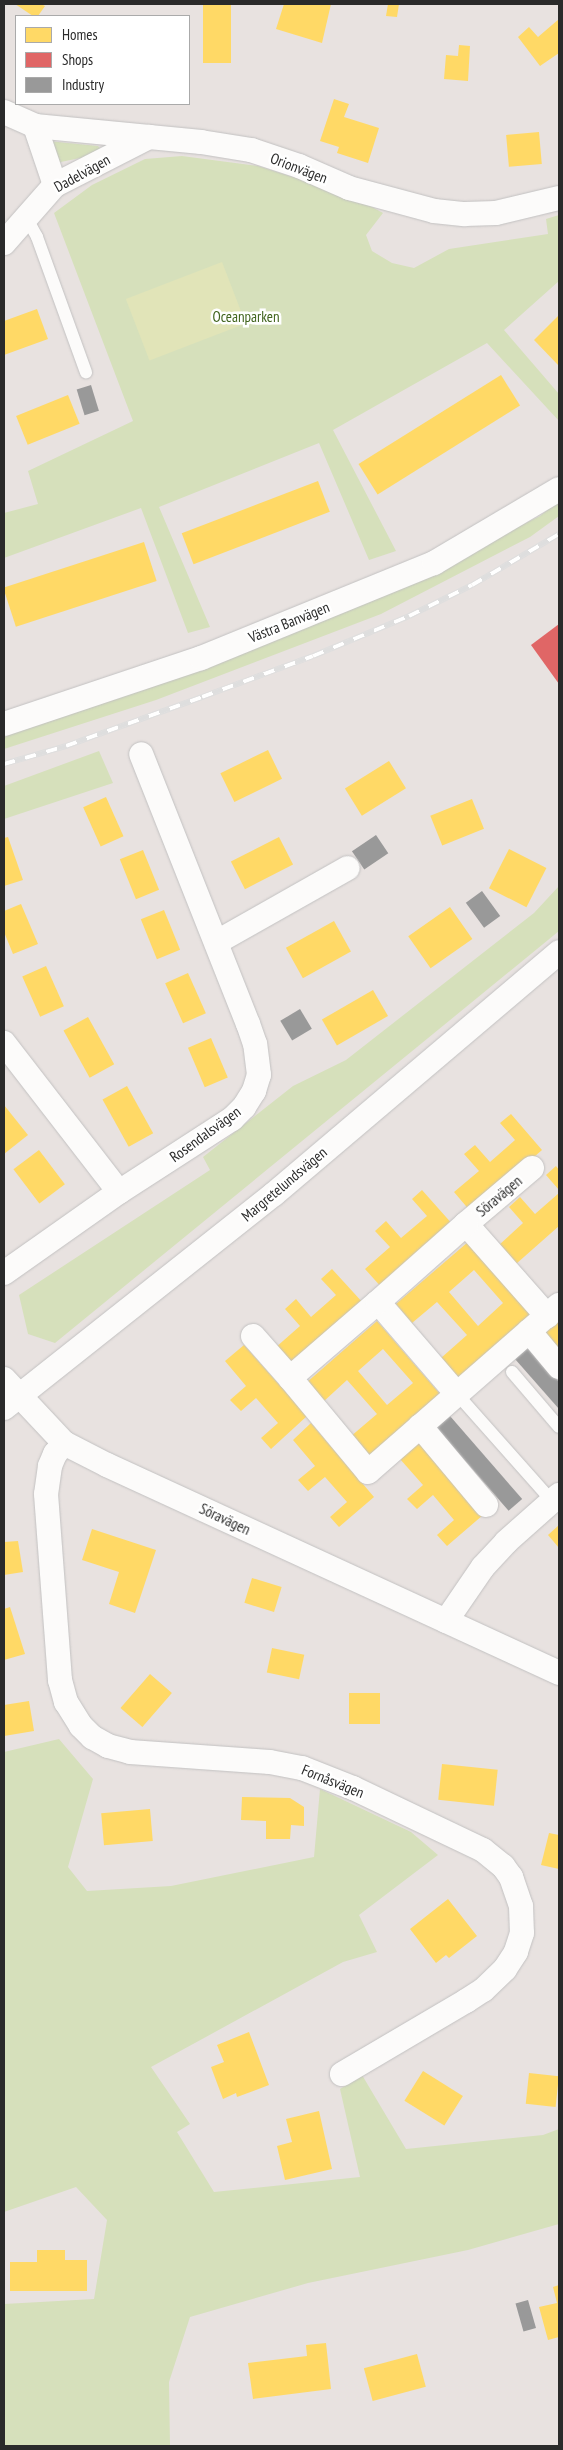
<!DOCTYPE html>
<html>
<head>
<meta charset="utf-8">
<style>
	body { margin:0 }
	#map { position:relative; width:563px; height:2450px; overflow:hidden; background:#e8e2e0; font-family:"PT Sans Narrow",sans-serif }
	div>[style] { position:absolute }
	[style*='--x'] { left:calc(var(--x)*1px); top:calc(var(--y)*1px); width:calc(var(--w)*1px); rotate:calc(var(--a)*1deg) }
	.green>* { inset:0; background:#d6e0bb }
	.pitch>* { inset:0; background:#e1e4b8; transform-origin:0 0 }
	.homes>* { inset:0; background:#ffd966; transform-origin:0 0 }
	.shops>* { inset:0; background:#e06666 }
	.industry>* { inset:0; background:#999; transform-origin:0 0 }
	.roads { filter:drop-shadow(0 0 1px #c2c1c1) drop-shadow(0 0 1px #c2c1c1) }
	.lane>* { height:12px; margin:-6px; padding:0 6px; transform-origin:6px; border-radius:6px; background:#fcfbfa }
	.street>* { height:24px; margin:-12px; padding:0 12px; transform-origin:12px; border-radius:12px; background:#fcfbfa }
	.rail>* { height:5.5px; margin-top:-2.75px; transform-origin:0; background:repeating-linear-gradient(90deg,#fff 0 11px,#dedede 0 22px); box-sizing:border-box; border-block:1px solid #dedede }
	span { translate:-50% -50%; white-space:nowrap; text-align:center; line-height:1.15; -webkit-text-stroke:5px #fff; paint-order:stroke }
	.street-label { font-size:15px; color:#2a2a2a }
	.park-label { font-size:15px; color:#41641e }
	.frame { position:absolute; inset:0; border:5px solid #2a2a2a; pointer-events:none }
	.legend { position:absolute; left:15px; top:15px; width:175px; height:90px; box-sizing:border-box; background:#fff; border:1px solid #aaa; margin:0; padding:6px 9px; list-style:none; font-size:15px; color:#2a2a2a }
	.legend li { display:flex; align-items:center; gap:10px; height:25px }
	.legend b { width:25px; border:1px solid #aaa }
</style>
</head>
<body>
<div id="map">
	<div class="green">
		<div style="clip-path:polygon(48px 141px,98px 146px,104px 152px,84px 167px,80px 158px,56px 163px)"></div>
		<div style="clip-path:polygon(182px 156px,258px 166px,350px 195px,383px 213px,366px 235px,372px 251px,392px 263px,414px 268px,449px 249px,548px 234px,546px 219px,559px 215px,559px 281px,504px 330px,559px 394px,559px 421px,487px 343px,333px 430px,396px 551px,369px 560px,319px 443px,159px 507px,210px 627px,188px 633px,141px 508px,4px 558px,4px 513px,38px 504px,28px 471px,133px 421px,54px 213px,92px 185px,145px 159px)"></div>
		<div style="clip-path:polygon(559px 500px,559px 516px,530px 537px,381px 614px,156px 700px,4px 749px,4px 734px,409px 580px,540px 516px)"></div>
		<div style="clip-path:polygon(99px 751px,113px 783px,4px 819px,4px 786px)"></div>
		<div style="clip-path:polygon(559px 886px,559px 931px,55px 1343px,28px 1334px,19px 1295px,210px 1170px,203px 1157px,293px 1086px,346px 1060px,534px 913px)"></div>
		<div style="clip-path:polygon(59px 1739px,93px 1779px,68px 1867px,87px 1891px,171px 1886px,314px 1857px,320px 1789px,411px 1832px,438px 1855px,359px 1915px,377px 1952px,343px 1962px,151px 2067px,190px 2124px,177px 2132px,214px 2192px,360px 2177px,340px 2089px,362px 2075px,406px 2149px,543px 2135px,559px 2129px,559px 2224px,468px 2250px,308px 2283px,190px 2317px,169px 2382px,170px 2446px,4px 2446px,4px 2304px,94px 2299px,107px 2220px,76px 2187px,4px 2212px,4px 1752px)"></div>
	</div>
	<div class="pitch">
		<div style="left:222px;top:262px;width:66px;height:103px;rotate:69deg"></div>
	</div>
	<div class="homes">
		<div style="clip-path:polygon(15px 4px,41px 4px,45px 6px,38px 16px,33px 16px)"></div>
		<div style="left:203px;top:4px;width:28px;height:59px"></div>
		<div style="clip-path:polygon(284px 4px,331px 4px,322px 43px,276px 29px)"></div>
		<div style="clip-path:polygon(388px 4px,399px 4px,397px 17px,386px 16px)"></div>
		<div style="clip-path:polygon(559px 19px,559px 53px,540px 66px,518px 37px,529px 27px,538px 37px)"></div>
		<div style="clip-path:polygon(459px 45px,470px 46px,468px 81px,444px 79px,446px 55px,458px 56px)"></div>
		<div style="clip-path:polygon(334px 99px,349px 104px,344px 117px,379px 128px,368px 163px,337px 153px,339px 147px,320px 141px)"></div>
		<div style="left:539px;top:132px;width:32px;height:33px;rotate:85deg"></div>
		<div style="clip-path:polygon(37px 309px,48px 339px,4px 355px,4px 321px)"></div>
		<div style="clip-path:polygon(559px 315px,559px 366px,534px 340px)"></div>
		<div style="left:501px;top:375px;width:36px;height:168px;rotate:58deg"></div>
		<div style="left:68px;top:395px;width:31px;height:56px;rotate:68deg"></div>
		<div style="left:318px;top:481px;width:33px;height:146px;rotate:69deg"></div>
		<div style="left:144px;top:542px;width:41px;height:148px;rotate:72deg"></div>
		<div style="left:268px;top:750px;width:32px;height:53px;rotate:64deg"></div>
		<div style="left:389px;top:761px;width:32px;height:52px;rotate:58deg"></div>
		<div style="left:106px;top:797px;width:43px;height:25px;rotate:66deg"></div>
		<div style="left:472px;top:799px;width:32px;height:45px;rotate:68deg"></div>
		<div style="clip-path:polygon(8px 837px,23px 880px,4px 886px,4px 838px)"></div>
		<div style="left:279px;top:837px;width:31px;height:54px;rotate:63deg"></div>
		<div style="left:509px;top:849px;width:42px;height:44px;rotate:27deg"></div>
		<div style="left:143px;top:850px;width:43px;height:25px;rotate:68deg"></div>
		<div style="clip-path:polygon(21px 904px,38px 944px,13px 954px,4px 932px,4px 911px)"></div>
		<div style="left:450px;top:907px;width:39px;height:51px;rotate:55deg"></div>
		<div style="left:164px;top:910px;width:43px;height:25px;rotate:68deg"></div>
		<div style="left:334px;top:921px;width:35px;height:55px;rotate:61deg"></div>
		<div style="left:46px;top:966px;width:44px;height:26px;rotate:66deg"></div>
		<div style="left:188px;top:973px;width:44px;height:25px;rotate:66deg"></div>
		<div style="left:373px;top:990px;width:30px;height:59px;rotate:60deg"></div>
		<div style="left:88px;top:1017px;width:54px;height:28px;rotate:61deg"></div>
		<div style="left:211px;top:1038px;width:43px;height:25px;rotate:67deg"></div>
		<div style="left:127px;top:1086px;width:54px;height:28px;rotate:61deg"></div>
		<div style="clip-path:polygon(4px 1105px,28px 1135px,4px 1154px)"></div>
		<div style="clip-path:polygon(511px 1114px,542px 1150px,471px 1212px,454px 1192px,479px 1171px,464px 1154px,475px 1145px,490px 1162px,515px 1140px,500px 1123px)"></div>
		<div style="left:39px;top:1150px;width:43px;height:32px;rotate:53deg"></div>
		<div style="clip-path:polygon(556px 1166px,559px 1170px,559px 1190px,546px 1175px)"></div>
		<div style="clip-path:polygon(422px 1190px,454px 1226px,383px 1289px,365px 1269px,390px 1247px,375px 1231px,386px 1221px,401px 1238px,427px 1216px,412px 1199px)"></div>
		<div style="clip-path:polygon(559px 1193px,559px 1226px,516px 1264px,499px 1245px,523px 1223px,509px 1207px,520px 1197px,535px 1214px)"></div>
		<div style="clip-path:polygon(evenodd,468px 1242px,531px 1314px,459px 1378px,441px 1358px,467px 1335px,437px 1302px,412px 1323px,396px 1304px,468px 1242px,474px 1270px,503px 1303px,478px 1326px,449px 1292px,474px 1270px)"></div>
		<div style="clip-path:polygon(332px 1269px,364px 1304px,292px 1368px,275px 1348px,300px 1326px,285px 1309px,296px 1299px,311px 1317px,336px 1295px,321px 1279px)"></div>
		<div style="clip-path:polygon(evenodd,377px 1321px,440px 1394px,368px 1457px,350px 1437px,377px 1414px,347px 1380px,323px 1402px,306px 1383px,377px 1321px,383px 1349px,413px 1383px,387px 1405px,358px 1371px,383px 1349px)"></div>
		<div style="clip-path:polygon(559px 1321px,559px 1352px,544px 1334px)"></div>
		<div style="clip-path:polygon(244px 1345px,307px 1416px,271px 1449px,261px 1438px,278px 1423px,256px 1398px,241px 1411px,230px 1400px,246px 1386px,225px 1361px)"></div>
		<div style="clip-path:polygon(311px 1423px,374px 1497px,339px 1527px,330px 1517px,347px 1502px,325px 1477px,308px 1491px,298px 1480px,315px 1466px,293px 1440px)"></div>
		<div style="clip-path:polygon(419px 1442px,483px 1515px,447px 1546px,437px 1535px,454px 1520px,433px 1495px,417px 1509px,407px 1499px,423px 1485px,400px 1459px)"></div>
		<div style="clip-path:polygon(559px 1525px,559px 1548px,548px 1535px)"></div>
		<div style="clip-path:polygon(92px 1529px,156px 1550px,135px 1613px,109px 1604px,119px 1572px,82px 1560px)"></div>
		<div style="clip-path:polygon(18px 1541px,23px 1572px,4px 1575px,4px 1542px)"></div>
		<div style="left:252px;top:1578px;width:31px;height:26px;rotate:17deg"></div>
		<div style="clip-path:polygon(10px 1607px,25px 1654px,4px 1660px,4px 1609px)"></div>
		<div style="left:272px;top:1648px;width:33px;height:25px;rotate:12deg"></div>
		<div style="left:150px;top:1674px;width:29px;height:45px;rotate:41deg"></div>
		<div style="left:349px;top:1693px;width:31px;height:31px"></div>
		<div style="clip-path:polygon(29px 1701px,34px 1731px,4px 1736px,4px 1705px)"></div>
		<div style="left:442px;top:1764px;width:56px;height:36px;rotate:6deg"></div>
		<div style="clip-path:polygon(242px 1797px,290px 1798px,304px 1807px,304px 1826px,291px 1825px,290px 1839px,266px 1839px,266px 1821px,241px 1820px)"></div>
		<div style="left:150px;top:1809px;width:32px;height:49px;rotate:85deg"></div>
		<div style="clip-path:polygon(549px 1833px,559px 1835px,559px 1869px,541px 1865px)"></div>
		<div style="clip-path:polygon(448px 1899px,477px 1936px,449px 1958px,446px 1955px,436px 1963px,410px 1929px)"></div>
		<div style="clip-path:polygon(249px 2032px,269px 2085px,237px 2097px,236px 2093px,223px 2099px,211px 2067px,224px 2062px,217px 2045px)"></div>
		<div style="left:423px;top:2071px;width:47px;height:35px;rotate:32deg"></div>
		<div style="left:529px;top:2073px;width:30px;height:31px;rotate:6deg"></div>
		<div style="clip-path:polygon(319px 2111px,332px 2169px,285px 2180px,277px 2146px,292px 2142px,286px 2119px)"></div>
		<div style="clip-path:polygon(37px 2250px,65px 2250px,65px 2260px,87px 2260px,87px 2291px,10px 2291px,10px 2262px,37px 2262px)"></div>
		<div style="clip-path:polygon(559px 2285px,559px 2337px,548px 2340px,539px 2307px,557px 2303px,553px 2287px)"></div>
		<div style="clip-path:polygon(326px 2343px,331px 2389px,253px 2399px,248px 2363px,307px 2356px,306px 2345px)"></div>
		<div style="left:417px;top:2354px;width:34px;height:55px;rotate:75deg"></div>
	</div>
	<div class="shops">
		<div style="clip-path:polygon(559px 624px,559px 684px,531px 645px)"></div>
	</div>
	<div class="industry">
		<div style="left:91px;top:385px;width:27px;height:15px;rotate:73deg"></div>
		<div style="left:376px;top:835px;width:22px;height:29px;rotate:56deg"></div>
		<div style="left:482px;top:891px;width:31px;height:20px;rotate:54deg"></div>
		<div style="left:300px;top:1009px;width:23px;height:23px;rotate:59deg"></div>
		<div style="clip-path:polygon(529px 1347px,559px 1382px,559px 1409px,515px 1359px)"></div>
		<div style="left:450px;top:1416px;width:110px;height:18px;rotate:49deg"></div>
		<div style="left:528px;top:2300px;width:29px;height:13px;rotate:74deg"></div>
	</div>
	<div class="roads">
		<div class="lane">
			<div style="--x:26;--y:217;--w:23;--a:61"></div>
			<div style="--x:37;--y:237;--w:144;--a:70.1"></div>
			<div style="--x:512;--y:1372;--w:72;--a:49.5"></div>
			<div style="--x:457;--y:1394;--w:143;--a:48.4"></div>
		</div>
		<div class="street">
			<div style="--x:4;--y:112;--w:34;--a:24"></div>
			<div style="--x:35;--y:126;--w:167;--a:5.5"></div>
			<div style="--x:201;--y:142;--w:51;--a:9.1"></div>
			<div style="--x:251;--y:150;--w:51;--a:18.4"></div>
			<div style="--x:299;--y:166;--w:55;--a:23.7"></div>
			<div style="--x:349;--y:188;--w:88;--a:15.1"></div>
			<div style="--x:434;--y:211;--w:31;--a:6"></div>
			<div style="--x:465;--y:214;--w:31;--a:-2"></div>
			<div style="--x:496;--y:213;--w:65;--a:-13.4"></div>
			<div style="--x:35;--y:126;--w:62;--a:71.3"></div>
			<div style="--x:4;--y:243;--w:77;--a:-48.7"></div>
			<div style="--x:55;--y:185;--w:106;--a:-27.1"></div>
			<div style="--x:4;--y:724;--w:208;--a:-18.5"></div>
			<div style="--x:201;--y:658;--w:252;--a:-22.2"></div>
			<div style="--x:434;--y:563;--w:145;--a:-30.6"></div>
			<div style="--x:217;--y:942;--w:150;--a:-29.5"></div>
			<div style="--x:4;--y:1043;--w:188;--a:52.3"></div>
			<div style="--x:532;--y:1168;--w:87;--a:139.7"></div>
			<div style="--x:466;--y:1224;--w:123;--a:48.6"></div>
			<div style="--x:4;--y:1273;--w:141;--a:-35.2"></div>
			<div style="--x:119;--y:1192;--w:135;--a:-32.9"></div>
			<div style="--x:232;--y:1119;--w:17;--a:-45"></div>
			<div style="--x:244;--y:1107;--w:19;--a:-58"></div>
			<div style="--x:254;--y:1091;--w:17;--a:-73"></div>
			<div style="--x:259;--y:1075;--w:31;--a:-97"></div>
			<div style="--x:255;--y:1044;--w:21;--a:-109"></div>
			<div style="--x:248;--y:1024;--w:290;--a:-111.6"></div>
			<div style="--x:529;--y:1331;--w:47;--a:50.2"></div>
			<div style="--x:253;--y:1336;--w:56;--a:48.6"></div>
			<div style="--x:290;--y:1378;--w:116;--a:-40.8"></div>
			<div style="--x:290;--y:1378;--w:122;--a:50.3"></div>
			<div style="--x:368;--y:1472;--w:254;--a:-41.2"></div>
			<div style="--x:4;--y:1379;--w:88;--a:46.8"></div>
			<div style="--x:64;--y:1443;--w:48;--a:27.1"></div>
			<div style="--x:107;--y:1465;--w:498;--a:24.7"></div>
			<div style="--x:457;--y:1394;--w:121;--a:-130.7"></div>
			<div style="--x:378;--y:1302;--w:118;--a:-41.6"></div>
			<div style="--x:4;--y:1408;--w:345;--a:-38.4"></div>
			<div style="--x:274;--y:1194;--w:374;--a:-40.3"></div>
			<div style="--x:420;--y:1426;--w:103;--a:50.1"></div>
			<div style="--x:64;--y:1443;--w:14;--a:129"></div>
			<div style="--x:55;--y:1454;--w:13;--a:113"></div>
			<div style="--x:50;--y:1466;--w:28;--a:98"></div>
			<div style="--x:46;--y:1494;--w:187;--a:85.7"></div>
			<div style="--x:60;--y:1680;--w:23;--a:75"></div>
			<div style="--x:66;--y:1702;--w:28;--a:58"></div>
			<div style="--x:81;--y:1726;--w:16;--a:45"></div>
			<div style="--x:92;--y:1737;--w:18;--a:29"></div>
			<div style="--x:108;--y:1746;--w:23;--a:15"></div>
			<div style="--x:130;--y:1752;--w:140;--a:4.1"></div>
			<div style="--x:270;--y:1762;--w:33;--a:11"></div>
			<div style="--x:302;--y:1768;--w:55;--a:21.4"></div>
			<div style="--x:353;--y:1788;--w:144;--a:25.5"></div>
			<div style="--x:483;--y:1850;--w:26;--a:39"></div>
			<div style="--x:503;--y:1866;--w:14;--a:54"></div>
			<div style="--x:511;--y:1877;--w:31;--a:71"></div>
			<div style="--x:521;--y:1906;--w:27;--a:88"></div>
			<div style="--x:522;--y:1933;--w:20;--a:108"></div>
			<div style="--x:516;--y:1952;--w:20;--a:123"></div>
			<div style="--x:505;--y:1969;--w:30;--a:136"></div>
			<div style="--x:483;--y:1990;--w:20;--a:147"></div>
			<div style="--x:466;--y:2001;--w:144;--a:149.5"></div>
			<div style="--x:446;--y:1621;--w:65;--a:-55.6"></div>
			<div style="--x:483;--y:1567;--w:34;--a:-47"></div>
			<div style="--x:506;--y:1542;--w:71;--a:-41.6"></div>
		</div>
	</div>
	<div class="rail">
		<div style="--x:4;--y:764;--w:65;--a:-16.2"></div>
		<div style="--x:66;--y:746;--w:145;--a:-19.8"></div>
		<div style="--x:202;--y:697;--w:118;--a:-20.3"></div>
		<div style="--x:313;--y:656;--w:104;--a:-22.6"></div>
		<div style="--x:409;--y:616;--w:70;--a:-26.2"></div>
		<div style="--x:472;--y:585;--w:101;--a:-30.4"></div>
	</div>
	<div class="street-label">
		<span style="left:299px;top:168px;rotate:21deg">Orionvägen</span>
		<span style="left:82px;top:173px;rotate:-29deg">Dadelvägen</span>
		<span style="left:289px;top:622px;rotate:-22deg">Västra Banvägen</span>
		<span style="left:205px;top:1134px;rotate:-36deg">Rosendalsvägen</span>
		<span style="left:284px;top:1184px;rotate:-40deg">Margretelundsvägen</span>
		<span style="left:499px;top:1196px;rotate:-40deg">Söravägen</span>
		<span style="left:225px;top:1519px;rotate:25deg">Söravägen</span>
		<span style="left:333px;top:1781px;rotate:22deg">Fornåsvägen</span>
	</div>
	<div class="park-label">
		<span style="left:246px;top:317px">Oceanparken</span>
	</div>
	<div class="frame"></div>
	<ul class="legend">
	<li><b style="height:14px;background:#ffd966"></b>Homes</li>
	<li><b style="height:14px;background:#e06666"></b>Shops</li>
	<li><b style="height:14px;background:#999"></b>Industry</li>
	</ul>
</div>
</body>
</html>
